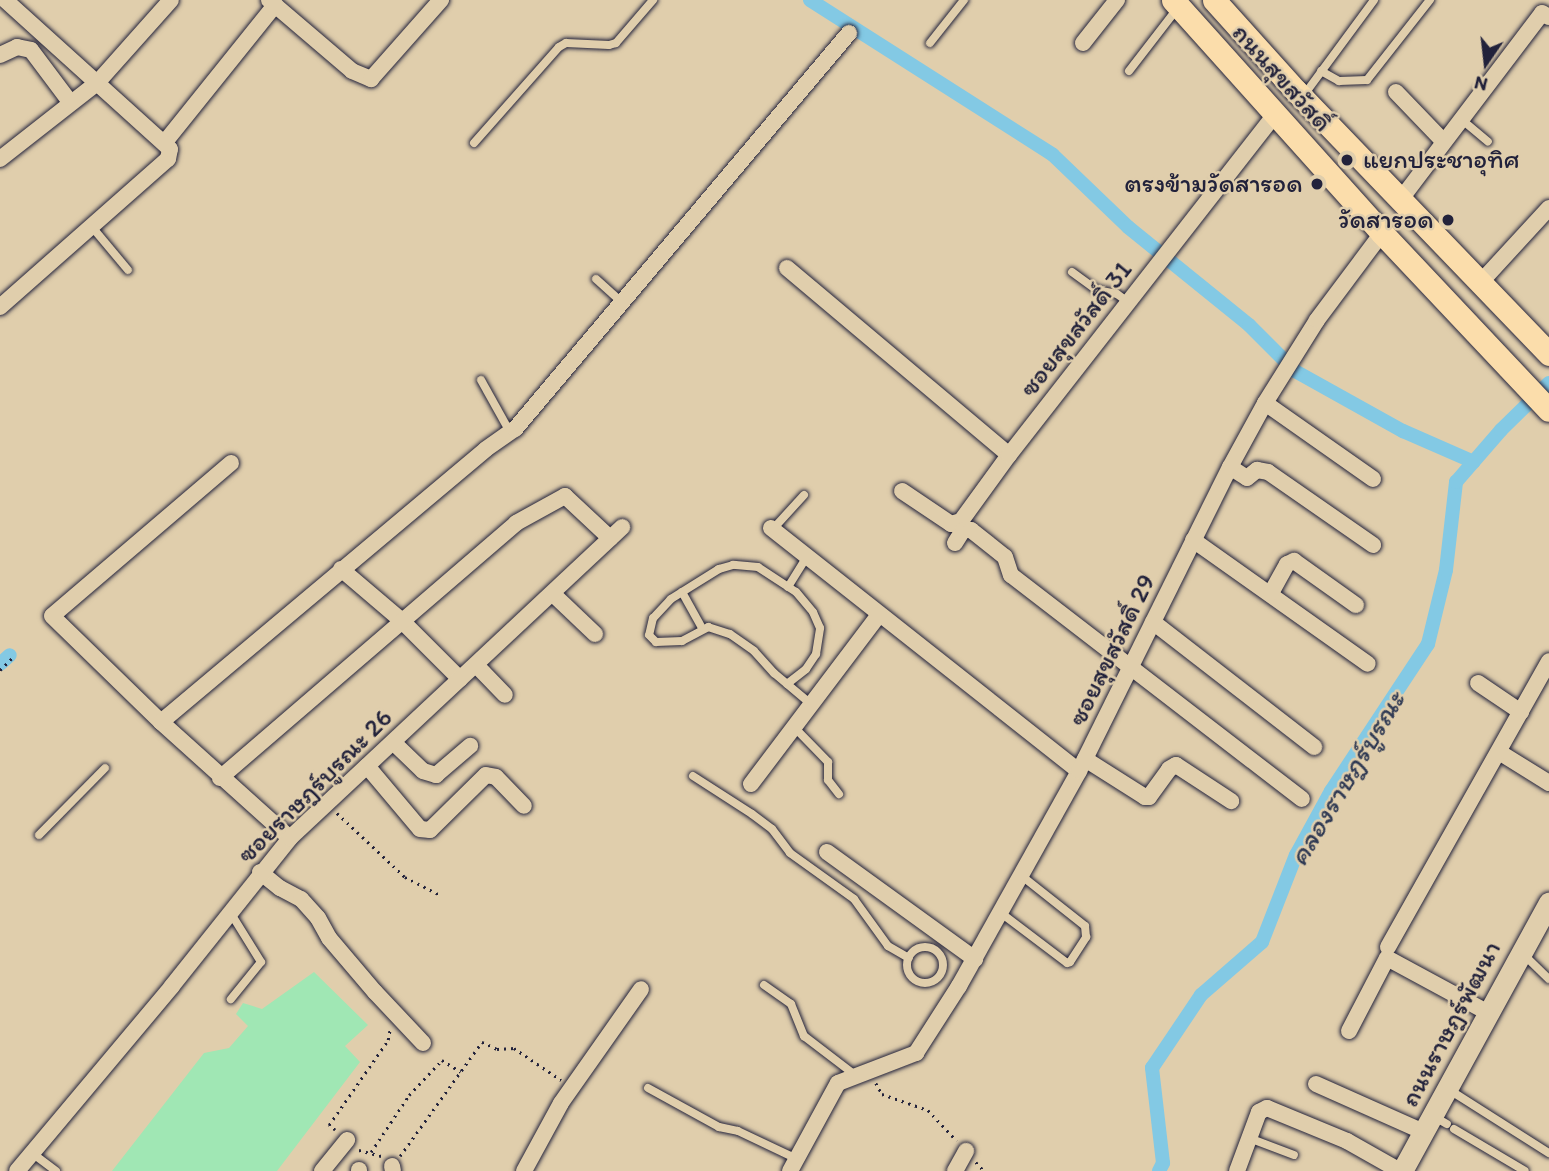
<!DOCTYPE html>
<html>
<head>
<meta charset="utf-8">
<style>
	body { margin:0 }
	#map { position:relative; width:1549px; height:1171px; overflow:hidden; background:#e0ceac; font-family:Itim,"Playpen Sans Thai",sans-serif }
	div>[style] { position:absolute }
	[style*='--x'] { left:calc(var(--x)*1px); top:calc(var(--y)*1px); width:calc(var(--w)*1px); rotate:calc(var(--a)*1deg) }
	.green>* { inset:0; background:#a0e7b4 }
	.canal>* { height:14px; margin:-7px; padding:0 7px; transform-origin:7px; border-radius:7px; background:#83c9e4 }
	.path>* { height:2.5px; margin-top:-1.25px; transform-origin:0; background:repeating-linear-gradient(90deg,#22223b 0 2px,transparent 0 7px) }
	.roads { filter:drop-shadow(0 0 2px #22223b) drop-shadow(0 0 2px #22223b) }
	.lane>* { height:8px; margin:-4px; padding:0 4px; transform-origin:4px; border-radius:4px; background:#e0ceac }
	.lane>.ring { margin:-4px; padding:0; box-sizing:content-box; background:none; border:8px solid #e0ceac; border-radius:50% }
	.street>* { height:16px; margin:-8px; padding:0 8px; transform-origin:8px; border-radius:8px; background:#e0ceac }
	.secondary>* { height:21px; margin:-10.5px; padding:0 10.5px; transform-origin:10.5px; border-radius:10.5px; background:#e0ceac }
	.primary>* { height:23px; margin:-11.5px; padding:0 11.5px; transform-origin:11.5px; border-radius:11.5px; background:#fbddab }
	.dots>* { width:19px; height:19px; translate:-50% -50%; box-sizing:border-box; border:4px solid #e0ceac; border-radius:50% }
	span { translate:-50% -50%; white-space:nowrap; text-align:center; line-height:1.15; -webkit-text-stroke:5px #e0ceac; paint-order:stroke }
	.street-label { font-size:26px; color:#22223b }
	.poi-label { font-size:26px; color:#22223b }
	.left { translate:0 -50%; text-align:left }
	.right { translate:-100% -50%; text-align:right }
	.water-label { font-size:28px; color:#313b54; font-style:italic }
	.north { position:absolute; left:1451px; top:28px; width:70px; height:70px; -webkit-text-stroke:5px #e0ceac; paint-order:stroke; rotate:194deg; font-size:19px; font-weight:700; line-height:28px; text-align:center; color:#22223b }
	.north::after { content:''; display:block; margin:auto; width:24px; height:32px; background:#22223b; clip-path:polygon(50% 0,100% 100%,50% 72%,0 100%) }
</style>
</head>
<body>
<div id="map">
	<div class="green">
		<div style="clip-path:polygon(314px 972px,368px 1025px,345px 1046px,360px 1062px,277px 1171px,112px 1171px,204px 1053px,229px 1048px,248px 1026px,236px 1014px,243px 1003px,262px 1009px)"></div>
	</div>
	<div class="canal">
		<div style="--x:810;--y:0;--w:288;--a:32.5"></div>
		<div style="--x:1053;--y:155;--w:104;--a:43.8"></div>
		<div style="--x:1128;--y:227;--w:156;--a:39"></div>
		<div style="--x:1249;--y:325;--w:65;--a:45"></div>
		<div style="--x:1295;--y:371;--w:124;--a:29.1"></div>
		<div style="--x:1403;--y:431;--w:77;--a:23.6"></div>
		<div style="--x:0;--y:664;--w:13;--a:-42"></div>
		<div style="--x:1159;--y:1171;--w:9;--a:-63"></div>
		<div style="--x:1163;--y:1163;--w:96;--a:-96.6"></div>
		<div style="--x:1152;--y:1068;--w:88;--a:-56.1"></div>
		<div style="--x:1201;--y:995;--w:81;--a:-41"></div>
		<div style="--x:1262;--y:942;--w:93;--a:-68.7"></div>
		<div style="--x:1296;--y:855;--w:73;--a:-61.3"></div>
		<div style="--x:1331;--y:791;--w:176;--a:-56.6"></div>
		<div style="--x:1428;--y:644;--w:76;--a:-76.3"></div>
		<div style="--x:1446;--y:570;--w:89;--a:-83.5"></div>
		<div style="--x:1456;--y:482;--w:69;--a:-49.1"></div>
		<div style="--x:1501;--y:430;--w:67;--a:-44.4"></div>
	</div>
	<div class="path">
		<div style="--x:0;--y:670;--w:18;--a:-45"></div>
		<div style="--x:337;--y:813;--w:93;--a:43.3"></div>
		<div style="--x:405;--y:877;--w:38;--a:27"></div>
		<div style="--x:876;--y:1083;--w:13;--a:61"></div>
		<div style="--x:882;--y:1094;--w:49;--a:19.2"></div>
		<div style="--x:928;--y:1110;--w:42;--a:46.9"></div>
		<div style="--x:335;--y:1130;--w:8;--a:-140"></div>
		<div style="--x:329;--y:1125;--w:103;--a:-55.2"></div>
		<div style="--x:388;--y:1040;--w:11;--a:-80"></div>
		<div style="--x:359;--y:1150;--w:23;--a:15"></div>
		<div style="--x:371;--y:1152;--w:69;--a:-56.3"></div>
		<div style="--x:409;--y:1095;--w:48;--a:-46.7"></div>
		<div style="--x:442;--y:1060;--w:22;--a:32"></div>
		<div style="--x:400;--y:1156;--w:140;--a:-54.3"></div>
		<div style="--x:482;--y:1042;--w:17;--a:25"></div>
		<div style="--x:497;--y:1049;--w:17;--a:-3"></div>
		<div style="--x:514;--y:1048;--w:57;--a:34.2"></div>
		<div style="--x:976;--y:1162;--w:12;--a:48"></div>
	</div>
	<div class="roads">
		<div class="lane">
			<div style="--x:930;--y:43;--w:55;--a:-51.7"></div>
			<div style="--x:1129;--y:71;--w:78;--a:-52.3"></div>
			<div style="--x:1321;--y:71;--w:21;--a:29"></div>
			<div style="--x:1339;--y:81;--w:28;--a:-2"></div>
			<div style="--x:1367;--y:80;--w:102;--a:-51.8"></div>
			<div style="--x:1304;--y:95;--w:118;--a:-53.6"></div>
			<div style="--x:1461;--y:119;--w:35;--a:40"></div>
			<div style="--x:474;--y:143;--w:128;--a:-48.5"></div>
			<div style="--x:559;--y:47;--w:8;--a:-30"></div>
			<div style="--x:566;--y:43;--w:43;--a:2.7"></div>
			<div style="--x:609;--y:45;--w:7;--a:-16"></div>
			<div style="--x:616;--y:43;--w:57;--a:-49.3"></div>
			<div style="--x:92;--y:227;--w:56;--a:50.1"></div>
			<div style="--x:1072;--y:272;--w:31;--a:36"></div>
			<div style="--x:1097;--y:290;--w:20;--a:11"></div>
			<div style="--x:1117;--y:294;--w:14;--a:36"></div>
			<div style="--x:596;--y:279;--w:36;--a:42"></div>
			<div style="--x:481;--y:380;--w:60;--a:60.9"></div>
			<div style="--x:773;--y:529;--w:46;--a:-47.6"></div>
			<div style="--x:788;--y:587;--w:36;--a:-58"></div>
			<div style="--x:682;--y:592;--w:41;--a:60.9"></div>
			<div style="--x:787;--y:684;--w:24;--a:-38"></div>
			<div style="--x:806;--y:669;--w:18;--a:-56"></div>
			<div style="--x:816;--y:654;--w:26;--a:-81"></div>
			<div style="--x:820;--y:628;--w:17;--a:-114"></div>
			<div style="--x:813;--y:612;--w:26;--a:-130"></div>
			<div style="--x:796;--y:592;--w:45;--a:-146.7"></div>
			<div style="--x:758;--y:567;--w:25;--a:-175"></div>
			<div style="--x:733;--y:565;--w:15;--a:164"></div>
			<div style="--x:719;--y:569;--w:57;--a:148"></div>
			<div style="--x:671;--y:599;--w:26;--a:133"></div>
			<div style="--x:653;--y:618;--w:17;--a:103"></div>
			<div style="--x:649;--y:635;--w:10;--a:45"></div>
			<div style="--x:656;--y:642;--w:26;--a:-2"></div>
			<div style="--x:682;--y:641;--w:30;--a:-28"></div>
			<div style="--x:708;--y:627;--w:23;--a:18"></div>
			<div style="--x:730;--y:634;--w:29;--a:35"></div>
			<div style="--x:754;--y:651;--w:30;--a:48"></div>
			<div style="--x:774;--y:673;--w:48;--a:40"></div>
			<div style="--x:794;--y:727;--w:49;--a:45.8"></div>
			<div style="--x:828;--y:762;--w:18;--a:90"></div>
			<div style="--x:828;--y:780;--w:18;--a:52"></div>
			<div style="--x:693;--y:776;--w:70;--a:32.8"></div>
			<div style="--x:752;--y:814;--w:25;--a:37"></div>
			<div style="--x:772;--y:829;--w:30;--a:53"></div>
			<div style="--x:790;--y:853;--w:79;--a:35.7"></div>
			<div style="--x:854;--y:899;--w:58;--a:54.1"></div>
			<div style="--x:888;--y:946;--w:24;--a:30"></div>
			<div style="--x:39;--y:835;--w:94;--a:-45.4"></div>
			<div style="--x:230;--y:912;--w:59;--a:58.2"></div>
			<div style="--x:261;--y:962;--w:48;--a:129"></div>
			<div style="--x:1001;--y:913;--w:83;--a:37.1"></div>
			<div style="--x:1067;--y:963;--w:3;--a:-18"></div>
			<div style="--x:1070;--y:962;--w:30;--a:-57"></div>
			<div style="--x:1086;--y:937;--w:11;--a:-95"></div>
			<div style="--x:1085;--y:926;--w:80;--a:-141.6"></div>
			<div class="ring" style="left:907px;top:947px;width:28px;height:28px"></div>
			<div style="--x:1523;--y:954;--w:36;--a:44"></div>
			<div style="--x:764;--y:985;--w:33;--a:35"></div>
			<div style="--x:791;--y:1004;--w:35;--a:68"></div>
			<div style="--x:804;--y:1036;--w:64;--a:37.4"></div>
			<div style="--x:648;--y:1088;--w:81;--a:28.8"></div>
			<div style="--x:719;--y:1127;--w:19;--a:12"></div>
			<div style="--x:738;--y:1131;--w:65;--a:25.4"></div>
			<div style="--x:1448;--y:1089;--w:120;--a:32.4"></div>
			<div style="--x:1433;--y:1116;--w:16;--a:30"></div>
			<div style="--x:1454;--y:1129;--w:82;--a:30.6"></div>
			<div style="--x:1249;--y:1138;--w:48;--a:20.7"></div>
			<div style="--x:32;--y:1153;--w:30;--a:37"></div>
		</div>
		<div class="street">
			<div style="--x:269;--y:0;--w:109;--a:40.5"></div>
			<div style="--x:352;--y:71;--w:21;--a:23"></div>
			<div style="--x:371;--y:79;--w:106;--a:-48.5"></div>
			<div style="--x:1083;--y:43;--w:55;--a:-51.7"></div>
			<div style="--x:0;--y:55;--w:19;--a:-25"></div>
			<div style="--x:17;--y:47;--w:14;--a:12"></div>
			<div style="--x:31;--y:50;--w:65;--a:53.1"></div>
			<div style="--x:1396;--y:92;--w:68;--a:46.2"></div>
			<div style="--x:165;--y:142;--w:176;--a:-51.2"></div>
			<div style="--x:0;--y:159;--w:123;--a:-38.1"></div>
			<div style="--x:97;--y:83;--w:111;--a:-48.3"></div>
			<div style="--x:1401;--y:199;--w:233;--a:-52.8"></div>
			<div style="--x:1542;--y:13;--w:8;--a:30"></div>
			<div style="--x:787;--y:268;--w:290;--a:40.1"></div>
			<div style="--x:1480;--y:283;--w:102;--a:-47.4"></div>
			<div style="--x:0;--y:307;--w:224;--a:-41.4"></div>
			<div style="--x:168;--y:159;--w:10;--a:-79"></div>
			<div style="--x:170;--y:149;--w:222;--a:-137.9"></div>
			<div style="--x:1265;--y:403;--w:132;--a:35.1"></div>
			<div style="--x:231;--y:463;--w:235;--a:139.5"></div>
			<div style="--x:52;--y:616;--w:152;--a:44.2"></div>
			<div style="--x:161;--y:722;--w:173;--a:42"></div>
			<div style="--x:1230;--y:467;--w:20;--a:33"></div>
			<div style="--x:1247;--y:478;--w:13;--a:-39"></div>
			<div style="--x:1257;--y:470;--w:11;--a:10"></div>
			<div style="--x:1268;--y:472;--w:128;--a:34.8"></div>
			<div style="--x:902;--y:491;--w:59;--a:34"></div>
			<div style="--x:951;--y:524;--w:10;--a:-17"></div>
			<div style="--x:961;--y:521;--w:82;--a:-54"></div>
			<div style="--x:1009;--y:455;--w:434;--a:-52"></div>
			<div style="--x:771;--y:528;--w:392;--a:38.3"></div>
			<div style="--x:1193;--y:540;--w:214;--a:35.3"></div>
			<div style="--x:955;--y:543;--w:15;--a:-58"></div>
			<div style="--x:963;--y:530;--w:8;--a:0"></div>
			<div style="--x:971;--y:530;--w:43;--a:38.5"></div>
			<div style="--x:1005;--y:557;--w:19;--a:72"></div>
			<div style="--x:1011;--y:575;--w:367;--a:37.6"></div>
			<div style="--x:341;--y:569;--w:80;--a:40.4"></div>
			<div style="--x:402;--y:621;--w:82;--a:45"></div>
			<div style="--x:1271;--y:593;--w:33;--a:-61"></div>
			<div style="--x:1287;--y:564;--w:8;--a:-23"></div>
			<div style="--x:1294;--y:561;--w:76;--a:35.4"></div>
			<div style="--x:553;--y:594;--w:58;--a:43.6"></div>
			<div style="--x:1153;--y:622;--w:204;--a:37.8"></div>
			<div style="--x:477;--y:666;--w:40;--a:46"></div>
			<div style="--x:1478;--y:683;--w:52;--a:34"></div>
			<div style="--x:161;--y:722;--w:424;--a:-40"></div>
			<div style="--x:486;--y:449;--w:35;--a:-35"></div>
			<div style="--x:515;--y:429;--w:518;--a:-49.85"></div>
			<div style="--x:394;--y:743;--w:40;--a:44"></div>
			<div style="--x:423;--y:771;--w:14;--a:17"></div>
			<div style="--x:436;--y:775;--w:45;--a:-40.5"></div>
			<div style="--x:1499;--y:752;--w:59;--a:31.8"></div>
			<div style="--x:1085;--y:759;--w:71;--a:32.3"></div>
			<div style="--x:1145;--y:797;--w:4;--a:0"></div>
			<div style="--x:1149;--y:797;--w:34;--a:-54"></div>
			<div style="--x:1169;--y:769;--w:8;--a:-30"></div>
			<div style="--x:1176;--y:765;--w:66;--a:33.2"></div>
			<div style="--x:367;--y:766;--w:82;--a:49.9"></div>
			<div style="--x:420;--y:829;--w:10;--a:6"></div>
			<div style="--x:430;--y:830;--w:78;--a:-44.5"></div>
			<div style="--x:486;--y:775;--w:10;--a:11"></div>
			<div style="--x:496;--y:777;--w:40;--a:46"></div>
			<div style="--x:220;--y:778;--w:391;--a:-40.7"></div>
			<div style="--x:516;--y:523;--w:56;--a:-28.9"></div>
			<div style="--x:565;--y:496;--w:62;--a:43"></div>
			<div style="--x:751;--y:784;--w:212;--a:-52.9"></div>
			<div style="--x:827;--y:852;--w:183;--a:35.9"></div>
			<div style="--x:260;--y:872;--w:26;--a:39"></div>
			<div style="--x:280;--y:888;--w:24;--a:28"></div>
			<div style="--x:301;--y:899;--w:25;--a:48"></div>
			<div style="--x:318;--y:918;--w:23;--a:61"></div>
			<div style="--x:329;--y:938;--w:71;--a:49.6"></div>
			<div style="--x:375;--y:992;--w:70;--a:46.7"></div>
			<div style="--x:1388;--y:947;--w:328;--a:-60.6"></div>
			<div style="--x:1349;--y:1031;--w:82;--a:-62.5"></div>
			<div style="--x:1387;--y:958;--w:114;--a:28.4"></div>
			<div style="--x:1316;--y:1084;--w:118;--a:24"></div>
			<div style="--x:392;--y:1166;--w:5;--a:79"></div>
			<div style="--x:17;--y:1171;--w:241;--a:-50"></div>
			<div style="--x:172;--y:986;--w:189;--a:-51.4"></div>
			<div style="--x:290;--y:838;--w:455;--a:-43.1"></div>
			<div style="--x:322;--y:1171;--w:40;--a:-51"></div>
			<div style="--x:359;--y:1171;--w:1;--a:-90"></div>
			<div style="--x:524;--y:1171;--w:77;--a:-61.4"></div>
			<div style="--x:561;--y:1103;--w:139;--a:-54.9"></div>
			<div style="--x:790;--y:1171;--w:100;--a:-61.4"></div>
			<div style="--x:838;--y:1083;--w:84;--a:-21"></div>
			<div style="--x:916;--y:1053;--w:80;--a:-57.3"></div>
			<div style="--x:959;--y:986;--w:246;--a:-60.8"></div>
			<div style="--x:1079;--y:771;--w:339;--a:-63.6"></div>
			<div style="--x:1230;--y:467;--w:73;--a:-61.3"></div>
			<div style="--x:1265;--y:403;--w:98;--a:-57.9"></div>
			<div style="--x:1317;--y:320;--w:109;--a:-53.2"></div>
			<div style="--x:955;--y:1171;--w:23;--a:-61"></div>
			<div style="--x:1237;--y:1171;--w:63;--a:-69.6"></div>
			<div style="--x:1259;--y:1112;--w:9;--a:-27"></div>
			<div style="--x:1267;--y:1108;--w:87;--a:22.4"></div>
			<div style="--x:1347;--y:1141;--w:61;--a:29.5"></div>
		</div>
		<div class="secondary">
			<div style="--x:1402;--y:1171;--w:306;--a:-61.3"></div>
		</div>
		<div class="primary">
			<div style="--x:1173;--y:0;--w:313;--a:48.1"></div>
			<div style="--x:1382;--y:233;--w:243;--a:46.7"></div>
			<div style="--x:1214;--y:0;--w:122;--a:48"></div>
			<div style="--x:1296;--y:91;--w:365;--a:46.1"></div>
		</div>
	</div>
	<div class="dots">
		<div style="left:1347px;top:160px;background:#22223b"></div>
		<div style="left:1317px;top:184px;background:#22223b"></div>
		<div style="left:1448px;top:220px;background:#22223b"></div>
	</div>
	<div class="street-label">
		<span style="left:1282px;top:78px;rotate:48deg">ถนนสุขสวัสดิ์</span>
		<span style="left:1076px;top:329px;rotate:-52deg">ซอยสุขสวัสดิ์ 31</span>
		<span style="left:1112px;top:650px;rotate:-64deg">ซอยสุขสวัสดิ์ 29</span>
		<span style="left:315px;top:786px;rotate:-45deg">ซอยราษฎร์บูรณะ 26</span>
		<span style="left:1451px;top:1024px;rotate:-62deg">ถนนราษฎร์พัฒนา</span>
	</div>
	<div class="poi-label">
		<span class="left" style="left:1363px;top:160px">แยกประชาอุทิศ</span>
		<span class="right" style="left:1303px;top:184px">ตรงข้ามวัดสารอด</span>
		<span class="right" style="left:1434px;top:220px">วัดสารอด</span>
	</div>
	<div class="water-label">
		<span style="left:1346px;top:778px;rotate:-59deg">คลองราษฎร์บูรณะ</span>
	</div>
	<div class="north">N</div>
</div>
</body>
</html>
